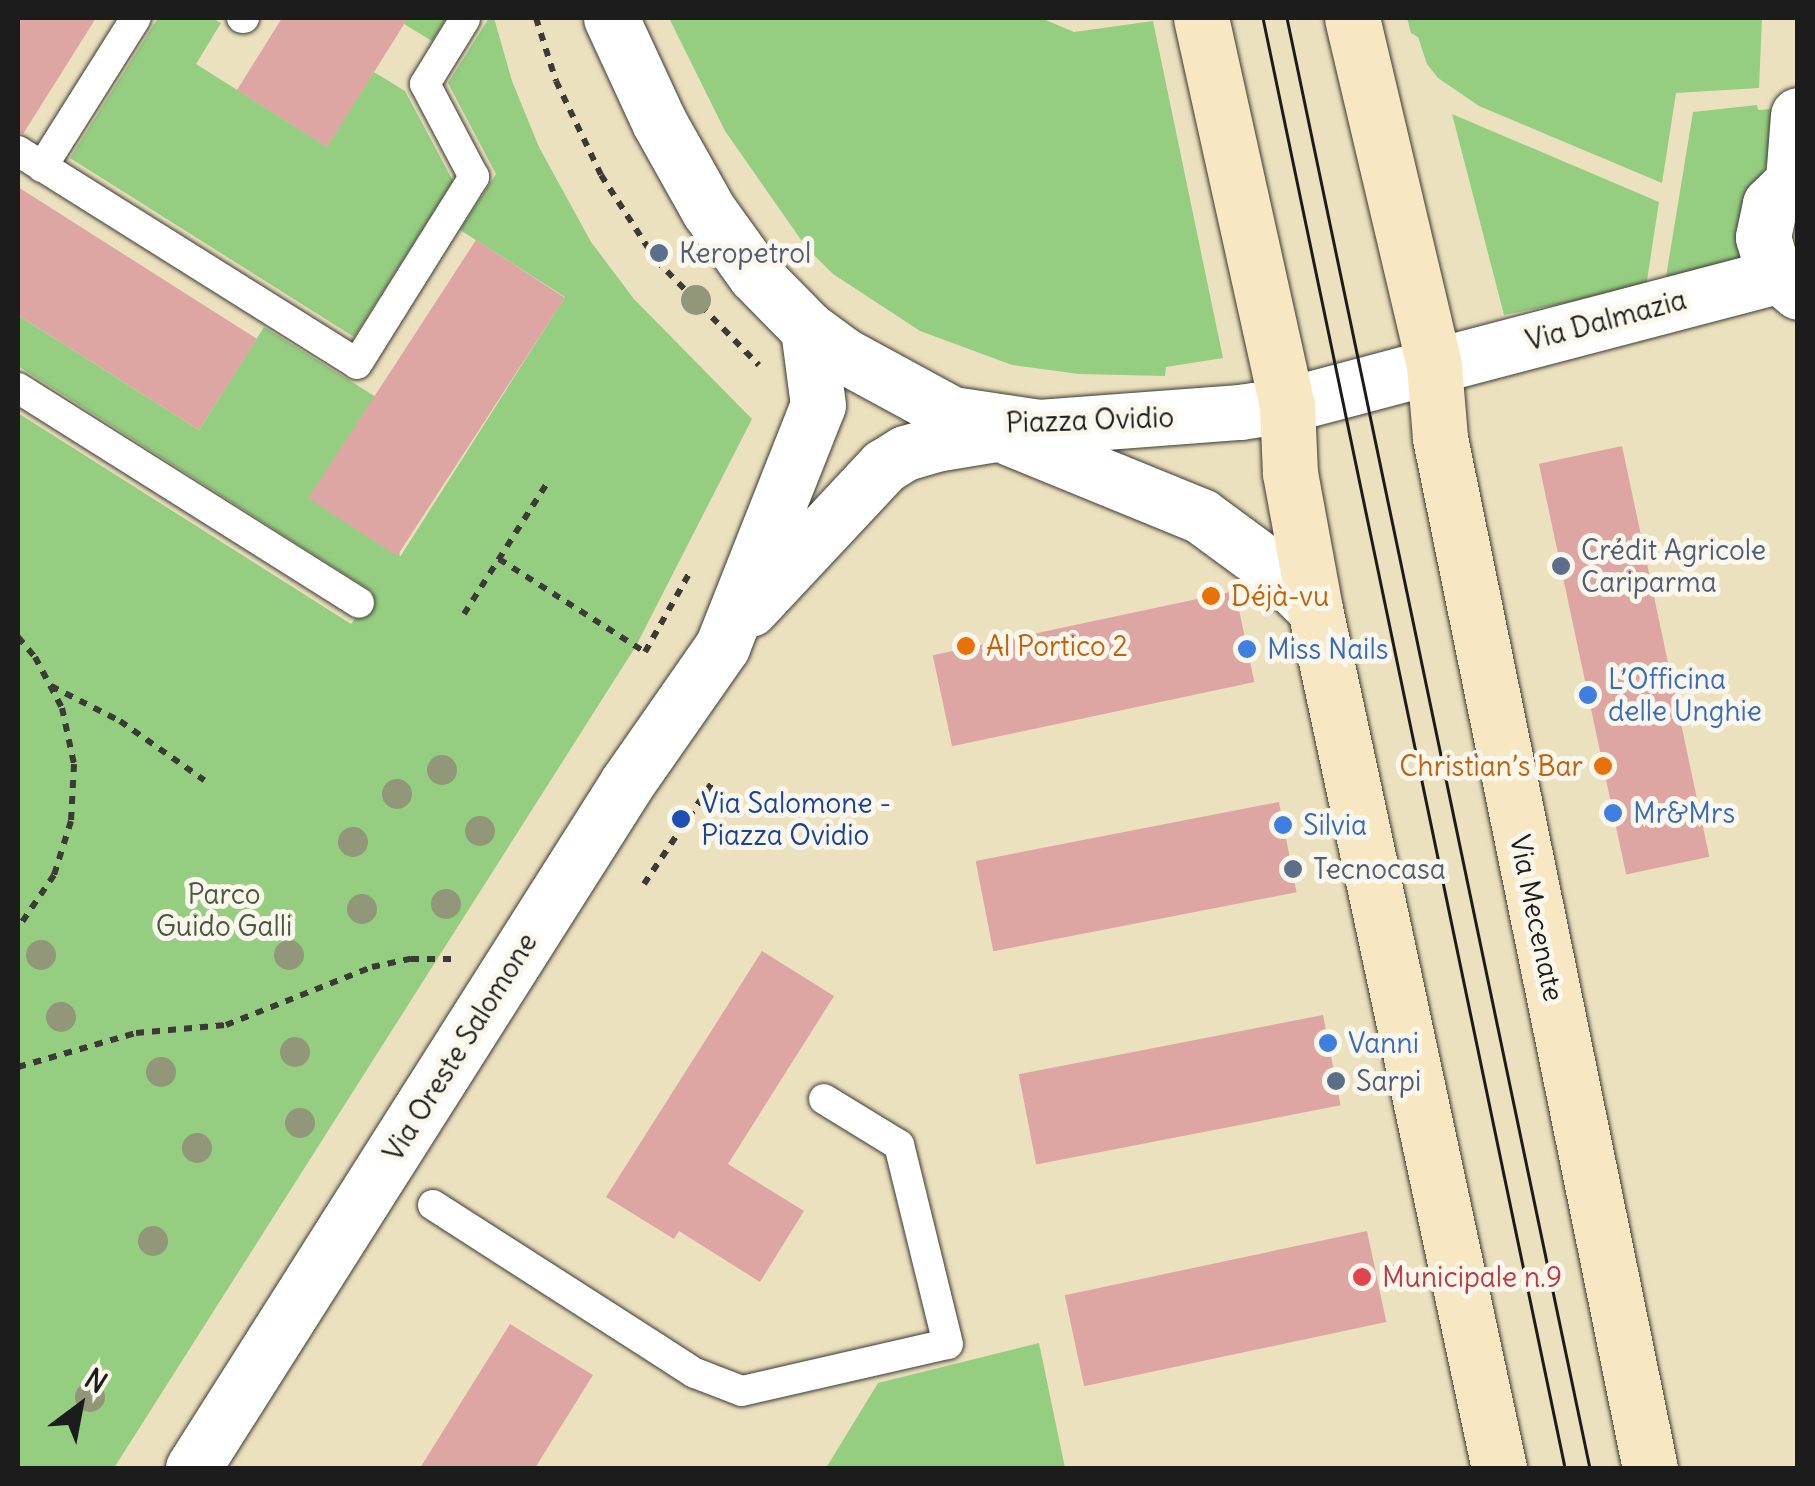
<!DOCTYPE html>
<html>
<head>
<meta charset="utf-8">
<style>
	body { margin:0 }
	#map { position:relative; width:1815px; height:1486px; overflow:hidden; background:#ece1be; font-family:Delius,sans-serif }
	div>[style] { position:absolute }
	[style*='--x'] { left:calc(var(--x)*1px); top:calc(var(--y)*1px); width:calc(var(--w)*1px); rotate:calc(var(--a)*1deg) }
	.green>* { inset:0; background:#96ce81 }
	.building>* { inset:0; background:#dea6a3; transform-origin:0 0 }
	.path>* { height:6px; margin-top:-3px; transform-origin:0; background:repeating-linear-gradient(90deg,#3b3a34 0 8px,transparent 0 16px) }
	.roads { filter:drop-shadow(0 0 2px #3b3a34) drop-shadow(0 0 2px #3b3a34) }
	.service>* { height:30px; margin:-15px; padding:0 15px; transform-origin:15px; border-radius:15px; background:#fff }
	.minor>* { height:55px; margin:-27.5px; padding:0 27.5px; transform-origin:27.5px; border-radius:27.5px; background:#fff }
	.tertiary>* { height:55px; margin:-27.5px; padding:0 27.5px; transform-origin:27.5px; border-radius:27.5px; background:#fff }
	.secondary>* { height:55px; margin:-27.5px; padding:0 27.5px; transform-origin:27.5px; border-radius:27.5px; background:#f7e8c3 }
	.tram>* { height:2.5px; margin:-1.25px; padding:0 1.25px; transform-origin:1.25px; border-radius:1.25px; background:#1c1c1c }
	.trees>* { width:30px; height:30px; margin:-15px; border-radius:50%; background:#919778 }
	.dots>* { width:28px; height:28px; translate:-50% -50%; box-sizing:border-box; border:5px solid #fbf7ec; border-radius:50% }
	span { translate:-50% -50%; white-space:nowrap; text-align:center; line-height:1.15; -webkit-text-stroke:10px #fbf7ec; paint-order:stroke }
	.service-label { font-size:28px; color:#4e5e75 }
	.left { translate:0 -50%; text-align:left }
	.street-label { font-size:28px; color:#1c1c1c }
	.food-label { font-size:28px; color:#c56008 }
	.right { translate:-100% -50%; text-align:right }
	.shop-label { font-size:28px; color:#366cbe }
	.transit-label { font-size:28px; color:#164399 }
	.park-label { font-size:28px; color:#475a3f }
	.health-label { font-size:28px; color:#be3a42 }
	.frame { position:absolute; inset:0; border:20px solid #1c1c1c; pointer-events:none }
	.north { position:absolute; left:30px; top:1356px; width:100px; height:100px; -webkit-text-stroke:8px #fbf7ec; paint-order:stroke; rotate:32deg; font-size:28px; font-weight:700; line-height:40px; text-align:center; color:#1c1c1c }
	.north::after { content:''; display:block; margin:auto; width:35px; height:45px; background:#1c1c1c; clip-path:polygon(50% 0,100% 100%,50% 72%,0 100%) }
</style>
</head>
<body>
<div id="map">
	<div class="green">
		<div style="clip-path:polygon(158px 18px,212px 18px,221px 23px,196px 64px,326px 146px,374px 72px,405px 91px,453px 181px,354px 337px,70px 158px)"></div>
		<div style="clip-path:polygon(408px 18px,447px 18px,432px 41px,404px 24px)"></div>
		<div style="clip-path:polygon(489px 18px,494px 18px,512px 81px,539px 147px,591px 242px,634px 299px,752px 419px,636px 646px,114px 1468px,18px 1468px,18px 413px,351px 624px,373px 592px,18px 366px,18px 315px,199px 430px,264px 327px,376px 397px,400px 557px,565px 297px,460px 230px,496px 174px,448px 83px)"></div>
		<div style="clip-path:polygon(669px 18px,1041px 18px,1074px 32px,1153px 21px,1223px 358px,1166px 367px,1165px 376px,1079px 374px,1012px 365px,920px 331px,833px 274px,806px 247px,725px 131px)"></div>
		<div style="clip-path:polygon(1407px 18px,1762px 18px,1759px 88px,1676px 93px,1662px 183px,1479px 106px,1438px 78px,1427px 64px,1418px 37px,1411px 33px)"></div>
		<div style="clip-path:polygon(1757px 105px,1758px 110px,1773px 109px,1769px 157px,1755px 192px,1750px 267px,1666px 277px,1693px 112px)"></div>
		<div style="clip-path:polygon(1452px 114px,1659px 202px,1646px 287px,1504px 315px)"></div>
		<div style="clip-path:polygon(1039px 1343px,1065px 1468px,826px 1468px,878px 1383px)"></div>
	</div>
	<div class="building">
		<div style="clip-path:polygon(18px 18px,96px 18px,23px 134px,18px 132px)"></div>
		<div style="clip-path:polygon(282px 18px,408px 18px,327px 147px,237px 90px)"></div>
		<div style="clip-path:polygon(18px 187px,257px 339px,199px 430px,18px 315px)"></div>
		<div style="left:476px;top:240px;width:106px;height:308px;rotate:33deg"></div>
		<div style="left:1622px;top:446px;width:420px;height:85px;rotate:78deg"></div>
		<div style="left:1235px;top:591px;width:93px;height:309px;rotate:78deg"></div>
		<div style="left:1279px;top:802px;width:92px;height:309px;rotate:79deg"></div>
		<div style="clip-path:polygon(762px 951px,834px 996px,728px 1164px,804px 1211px,760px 1282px,679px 1231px,674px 1239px,606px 1197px)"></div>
		<div style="left:1323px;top:1015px;width:92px;height:310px;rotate:79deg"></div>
		<div style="left:1367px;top:1231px;width:93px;height:309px;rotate:78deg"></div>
		<div style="clip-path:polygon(510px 1324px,593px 1375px,535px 1468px,420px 1468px)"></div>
	</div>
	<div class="path">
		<div style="--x:536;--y:18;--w:66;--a:72.4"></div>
		<div style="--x:556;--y:81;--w:104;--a:64.4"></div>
		<div style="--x:601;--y:175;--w:101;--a:57.1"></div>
		<div style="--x:656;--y:260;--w:147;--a:45.6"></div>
		<div style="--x:499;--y:559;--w:173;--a:32.5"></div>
		<div style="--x:645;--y:652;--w:90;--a:-60.6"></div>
		<div style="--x:464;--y:614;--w:153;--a:-57.6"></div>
		<div style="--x:18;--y:637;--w:26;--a:50"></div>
		<div style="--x:35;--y:657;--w:58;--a:62.1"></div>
		<div style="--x:62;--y:708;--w:57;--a:77.9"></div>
		<div style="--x:74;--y:764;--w:57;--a:93"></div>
		<div style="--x:71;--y:821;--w:57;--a:107.5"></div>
		<div style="--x:54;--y:875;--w:64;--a:124.2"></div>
		<div style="--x:51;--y:686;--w:77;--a:26.9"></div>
		<div style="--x:120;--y:721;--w:103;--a:35.1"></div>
		<div style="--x:644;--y:884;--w:125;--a:-56.1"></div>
		<div style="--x:18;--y:1067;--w:123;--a:-16.1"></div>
		<div style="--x:136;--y:1033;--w:90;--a:-5.1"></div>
		<div style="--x:226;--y:1025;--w:157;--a:-21.7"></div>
		<div style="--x:372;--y:967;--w:40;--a:-12"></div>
		<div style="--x:411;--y:959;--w:41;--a:0"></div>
	</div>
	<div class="roads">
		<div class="service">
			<div style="--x:242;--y:18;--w:2;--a:0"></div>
			<div style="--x:18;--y:151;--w:400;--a:32.1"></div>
			<div style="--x:357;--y:364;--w:221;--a:-58"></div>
			<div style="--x:474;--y:177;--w:105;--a:-117.8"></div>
			<div style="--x:425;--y:84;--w:76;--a:-58.4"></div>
			<div style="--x:42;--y:167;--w:176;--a:-57.8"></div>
			<div style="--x:18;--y:388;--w:403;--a:32.2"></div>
			<div style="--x:433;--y:1205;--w:311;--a:32.7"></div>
			<div style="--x:695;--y:1373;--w:50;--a:21"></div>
			<div style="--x:742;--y:1391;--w:211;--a:-12.9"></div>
			<div style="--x:948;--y:1344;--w:205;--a:-103.8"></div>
			<div style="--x:899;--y:1145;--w:88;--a:-148.5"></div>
		</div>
		<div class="minor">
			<div style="--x:1798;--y:177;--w:39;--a:136"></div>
			<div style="--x:1770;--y:204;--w:34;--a:102"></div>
			<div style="--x:1763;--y:237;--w:33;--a:74"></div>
			<div style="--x:1772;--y:269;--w:35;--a:41"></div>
			<div style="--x:1793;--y:180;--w:65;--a:-85.6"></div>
			<div style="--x:1434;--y:366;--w:356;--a:-14.7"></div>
			<div style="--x:750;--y:609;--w:196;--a:-46.9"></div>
			<div style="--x:884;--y:466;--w:25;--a:-32"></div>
			<div style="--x:905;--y:453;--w:32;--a:-16"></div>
			<div style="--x:936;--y:444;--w:86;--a:-9.4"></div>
			<div style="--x:193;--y:1468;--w:811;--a:-57.64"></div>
			<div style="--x:627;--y:783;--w:166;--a:-55.1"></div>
			<div style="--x:722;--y:647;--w:260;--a:-68.4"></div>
			<div style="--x:818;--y:405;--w:77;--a:-97.5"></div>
		</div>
		<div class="tertiary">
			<div style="--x:611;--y:18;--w:115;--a:65.2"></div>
			<div style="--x:659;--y:122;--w:102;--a:60.7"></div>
			<div style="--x:709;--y:211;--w:79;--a:54.3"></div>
			<div style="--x:755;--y:275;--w:76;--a:45.5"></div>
			<div style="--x:808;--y:329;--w:46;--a:36.1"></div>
			<div style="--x:845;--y:356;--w:122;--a:28.5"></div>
			<div style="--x:952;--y:414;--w:88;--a:8.5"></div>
			<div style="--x:1039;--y:427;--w:202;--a:-4.3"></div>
			<div style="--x:1240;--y:412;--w:48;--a:-8.5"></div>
			<div style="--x:1287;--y:405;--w:152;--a:-14.9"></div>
			<div style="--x:1010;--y:438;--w:206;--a:22.2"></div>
			<div style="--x:1201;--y:516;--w:93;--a:36.3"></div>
			<div style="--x:1276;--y:571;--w:54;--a:44.3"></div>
		</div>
		<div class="secondary">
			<div style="--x:1201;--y:18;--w:396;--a:77.5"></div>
			<div style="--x:1287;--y:405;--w:68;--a:87.5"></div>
			<div style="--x:1290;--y:473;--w:138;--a:79.6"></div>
			<div style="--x:1315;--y:609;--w:878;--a:77.91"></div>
			<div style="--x:1352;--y:18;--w:358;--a:76.7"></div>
			<div style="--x:1434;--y:366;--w:72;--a:85.2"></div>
			<div style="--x:1440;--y:438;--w:1051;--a:78.48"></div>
		</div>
	</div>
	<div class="tram">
		<div style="--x:1263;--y:18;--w:1481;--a:78.23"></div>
		<div style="--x:1287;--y:18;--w:1481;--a:78.2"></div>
	</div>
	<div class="trees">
		<div style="left:696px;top:300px"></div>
		<div style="left:442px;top:770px"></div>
		<div style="left:397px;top:794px"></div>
		<div style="left:480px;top:831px"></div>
		<div style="left:353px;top:842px"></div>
		<div style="left:446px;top:904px"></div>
		<div style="left:362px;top:909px"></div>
		<div style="left:41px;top:955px"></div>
		<div style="left:289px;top:955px"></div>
		<div style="left:61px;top:1017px"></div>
		<div style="left:295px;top:1052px"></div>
		<div style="left:161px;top:1072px"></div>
		<div style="left:300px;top:1123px"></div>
		<div style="left:197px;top:1148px"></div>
		<div style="left:153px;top:1241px"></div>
		<div style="left:90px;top:1397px"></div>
	</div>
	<div class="dots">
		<div style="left:659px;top:253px;background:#5c6f8a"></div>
		<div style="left:1561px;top:566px;background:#5c6f8a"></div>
		<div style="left:1211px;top:596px;background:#e8710a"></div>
		<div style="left:966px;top:646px;background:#e8710a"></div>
		<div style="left:1247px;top:649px;background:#3f7fe0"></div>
		<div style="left:1588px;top:695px;background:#3f7fe0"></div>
		<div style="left:1603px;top:766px;background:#e8710a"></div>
		<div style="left:1613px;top:813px;background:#3f7fe0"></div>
		<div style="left:681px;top:819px;background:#1a4fb4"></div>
		<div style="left:1283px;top:825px;background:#3f7fe0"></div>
		<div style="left:1293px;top:869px;background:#5c6f8a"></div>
		<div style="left:1328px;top:1043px;background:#3f7fe0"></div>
		<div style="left:1336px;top:1081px;background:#5c6f8a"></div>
		<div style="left:1362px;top:1277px;background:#e0444e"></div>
	</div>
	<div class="service-label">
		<span class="left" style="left:679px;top:253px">Keropetrol</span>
		<span class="left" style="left:1581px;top:566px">Crédit Agricole<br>Cariparma</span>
		<span class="left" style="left:1313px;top:869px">Tecnocasa</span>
		<span class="left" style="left:1356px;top:1081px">Sarpi</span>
	</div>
	<div class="street-label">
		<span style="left:1606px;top:320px;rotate:-15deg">Via Dalmazia</span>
		<span style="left:1090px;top:420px;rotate:-2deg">Piazza Ovidio</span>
		<span style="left:1537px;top:918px;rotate:78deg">Via Mecenate</span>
		<span style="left:460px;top:1047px;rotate:-58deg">Via Oreste Salomone</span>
	</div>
	<div class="food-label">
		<span class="left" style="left:1231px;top:596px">Déjà-vu</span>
		<span class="left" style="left:986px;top:646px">Al Portico 2</span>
		<span class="right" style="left:1583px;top:766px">Christian’s Bar</span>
	</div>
	<div class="shop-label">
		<span class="left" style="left:1267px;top:649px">Miss Nails</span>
		<span class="left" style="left:1608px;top:695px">L’Officina<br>delle Unghie</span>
		<span class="left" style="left:1633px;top:813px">Mr&amp;Mrs</span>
		<span class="left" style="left:1303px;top:825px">Silvia</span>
		<span class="left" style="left:1348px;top:1043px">Vanni</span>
	</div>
	<div class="transit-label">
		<span class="left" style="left:701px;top:819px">Via Salomone -<br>Piazza Ovidio</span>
	</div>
	<div class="park-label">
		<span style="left:224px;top:910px">Parco<br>Guido Galli</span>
	</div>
	<div class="health-label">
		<span class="left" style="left:1382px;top:1277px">Municipale n.9</span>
	</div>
	<div class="frame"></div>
	<div class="north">N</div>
</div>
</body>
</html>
